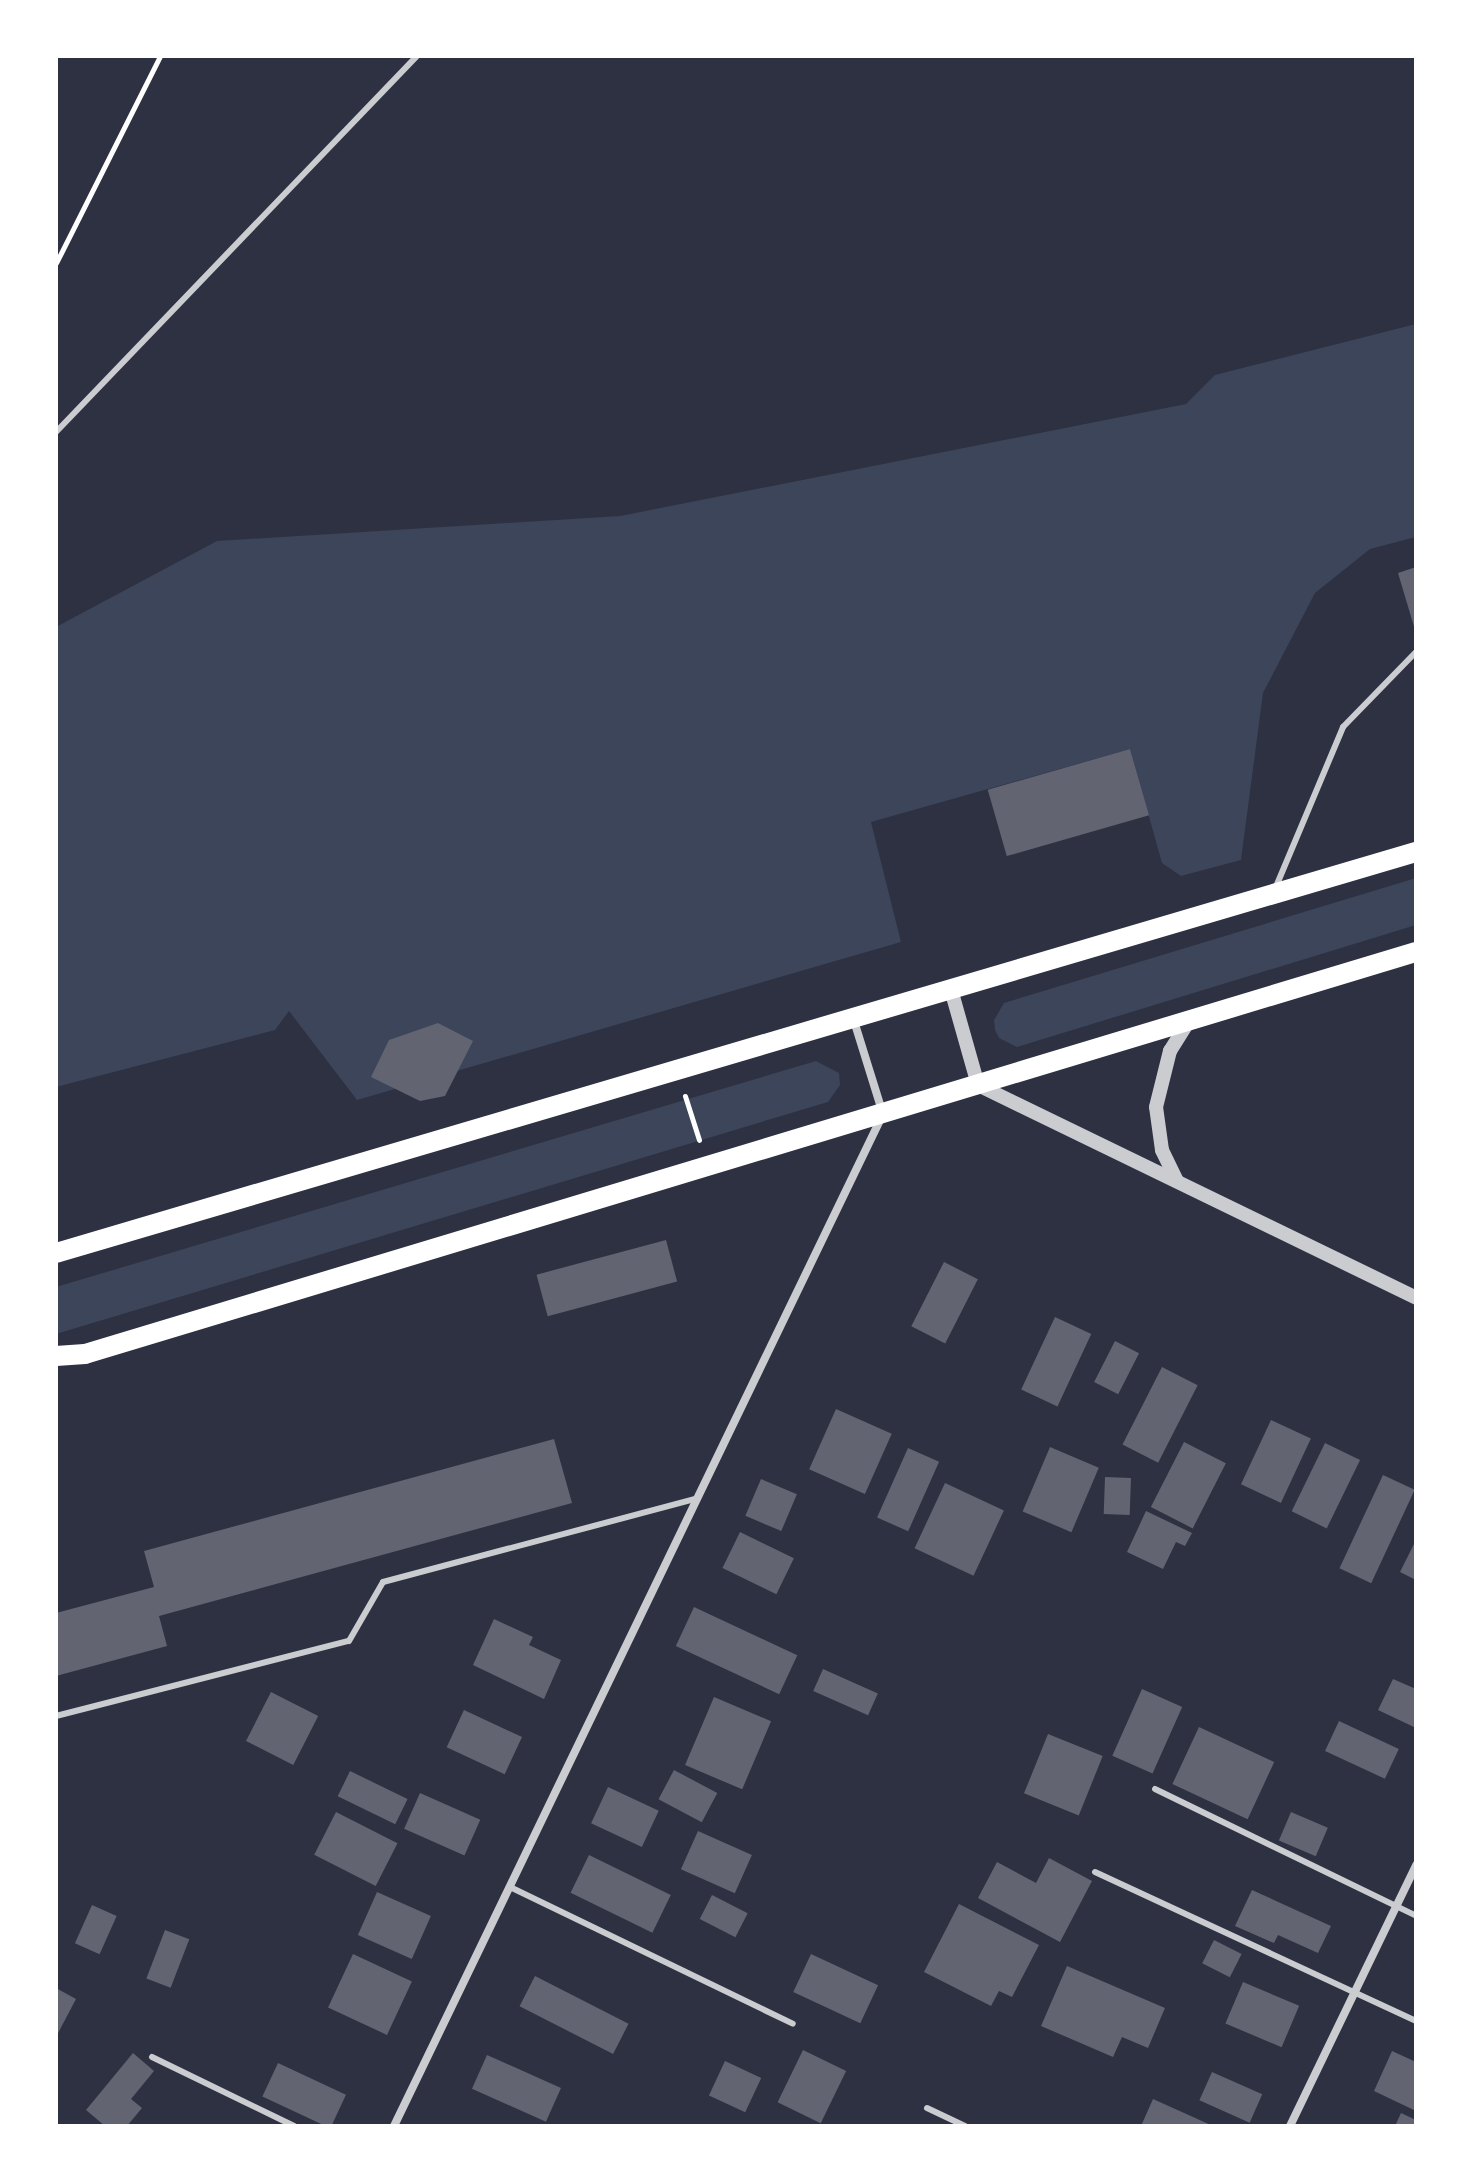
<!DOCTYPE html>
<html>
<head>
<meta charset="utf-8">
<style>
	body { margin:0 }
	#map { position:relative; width:1472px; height:2182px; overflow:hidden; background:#2d3142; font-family:Mulish,sans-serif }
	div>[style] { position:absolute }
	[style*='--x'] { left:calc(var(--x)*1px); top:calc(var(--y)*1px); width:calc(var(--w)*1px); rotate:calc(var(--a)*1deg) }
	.green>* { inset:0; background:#3c4559 }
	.building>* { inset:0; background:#626471; transform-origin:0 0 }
	.path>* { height:5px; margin:-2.5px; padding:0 2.5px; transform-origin:2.5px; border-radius:2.5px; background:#fff }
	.service>* { height:6px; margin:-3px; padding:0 3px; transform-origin:3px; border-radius:3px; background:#caccd0 }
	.minor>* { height:8px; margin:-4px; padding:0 4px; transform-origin:4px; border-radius:4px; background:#caccd0 }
	.tertiary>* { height:14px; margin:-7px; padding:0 7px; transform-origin:7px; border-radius:7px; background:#caccd0 }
	.primary>* { height:20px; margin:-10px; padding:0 10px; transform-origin:10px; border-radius:10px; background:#fff }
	span { translate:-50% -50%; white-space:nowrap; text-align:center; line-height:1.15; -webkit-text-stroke:7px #fff; paint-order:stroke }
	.frame { position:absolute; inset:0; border:58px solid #fff; pointer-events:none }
</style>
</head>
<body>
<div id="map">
	<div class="green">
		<div style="clip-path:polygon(1416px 324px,1416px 537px,1370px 549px,1315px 593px,1263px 693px,1241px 860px,1181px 876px,1162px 863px,1130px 749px,871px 822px,901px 942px,357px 1100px,289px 1011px,275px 1030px,56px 1087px,56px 627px,217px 541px,620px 516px,1186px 404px,1215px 375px)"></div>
		<div style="clip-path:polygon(1416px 878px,1416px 925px,1017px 1047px,999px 1038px,995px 1030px,994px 1020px,1004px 1003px)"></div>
		<div style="clip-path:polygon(816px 1061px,839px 1073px,840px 1085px,828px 1102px,56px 1334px,56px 1287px)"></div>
	</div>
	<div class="building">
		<div style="clip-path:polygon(1416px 567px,1416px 630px,1415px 630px,1398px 573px)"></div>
		<div style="left:1130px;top:749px;width:69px;height:148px;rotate:74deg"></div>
		<div style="clip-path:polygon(438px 1023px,473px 1041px,445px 1096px,420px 1101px,371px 1077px,389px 1040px)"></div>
		<div style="left:666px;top:1240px;width:43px;height:134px;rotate:75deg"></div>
		<div style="left:944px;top:1262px;width:38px;height:72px;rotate:27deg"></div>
		<div style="left:1055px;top:1317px;width:40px;height:80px;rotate:25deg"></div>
		<div style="left:1115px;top:1341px;width:27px;height:46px;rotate:27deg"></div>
		<div style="left:1162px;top:1367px;width:40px;height:87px;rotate:27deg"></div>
		<div style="left:836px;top:1409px;width:61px;height:66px;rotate:24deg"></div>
		<div style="left:1271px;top:1420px;width:44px;height:71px;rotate:25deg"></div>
		<div style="clip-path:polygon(554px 1439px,572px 1503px,159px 1616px,167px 1646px,56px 1676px,56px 1613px,154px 1587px,144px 1551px)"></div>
		<div style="left:1184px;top:1442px;width:47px;height:73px;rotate:27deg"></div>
		<div style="left:1325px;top:1443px;width:39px;height:76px;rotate:26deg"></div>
		<div style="left:1050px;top:1447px;width:53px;height:70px;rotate:23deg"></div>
		<div style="left:908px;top:1448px;width:34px;height:76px;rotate:24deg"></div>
		<div style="left:1383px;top:1475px;width:35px;height:103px;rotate:25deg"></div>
		<div style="left:1105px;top:1477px;width:26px;height:37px;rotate:2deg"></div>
		<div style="left:761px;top:1479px;width:39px;height:40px;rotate:23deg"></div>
		<div style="left:945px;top:1483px;width:65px;height:72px;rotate:25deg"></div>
		<div style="clip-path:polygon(1146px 1511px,1192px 1533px,1185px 1546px,1176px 1542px,1163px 1569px,1127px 1552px)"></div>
		<div style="left:740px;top:1532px;width:60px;height:40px;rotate:26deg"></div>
		<div style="clip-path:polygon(1416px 1540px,1416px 1580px,1400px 1572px)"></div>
		<div style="left:694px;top:1607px;width:114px;height:43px;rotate:25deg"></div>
		<div style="clip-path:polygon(494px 1619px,533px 1637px,529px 1645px,561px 1660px,544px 1699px,473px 1665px)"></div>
		<div style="left:823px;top:1669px;width:60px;height:24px;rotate:24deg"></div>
		<div style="clip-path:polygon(1393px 1679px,1416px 1689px,1416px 1728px,1378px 1710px)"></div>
		<div style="left:1142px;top:1689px;width:44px;height:73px;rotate:24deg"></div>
		<div style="left:271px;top:1692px;width:53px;height:55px;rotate:27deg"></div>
		<div style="left:714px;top:1697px;width:62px;height:74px;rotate:23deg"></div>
		<div style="left:464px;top:1710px;width:64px;height:41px;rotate:25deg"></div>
		<div style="left:1339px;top:1721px;width:66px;height:33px;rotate:25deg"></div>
		<div style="left:1199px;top:1727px;width:83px;height:63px;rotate:25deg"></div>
		<div style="left:1048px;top:1734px;width:59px;height:64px;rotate:22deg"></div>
		<div style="left:674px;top:1770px;width:49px;height:33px;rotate:28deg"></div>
		<div style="left:350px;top:1771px;width:64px;height:28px;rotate:26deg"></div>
		<div style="left:608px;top:1787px;width:56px;height:40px;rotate:25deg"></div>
		<div style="left:420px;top:1793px;width:66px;height:39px;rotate:24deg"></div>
		<div style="left:336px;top:1812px;width:69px;height:48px;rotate:27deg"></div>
		<div style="left:1291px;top:1812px;width:40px;height:31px;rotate:23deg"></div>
		<div style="left:698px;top:1831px;width:59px;height:42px;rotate:24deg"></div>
		<div style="left:589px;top:1855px;width:91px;height:42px;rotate:26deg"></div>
		<div style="clip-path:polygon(1049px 1858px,1092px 1881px,1060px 1942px,978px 1898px,997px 1862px,1036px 1883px)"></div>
		<div style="clip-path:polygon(1252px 1890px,1331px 1926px,1318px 1953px,1278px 1935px,1274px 1943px,1235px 1926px)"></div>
		<div style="left:377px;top:1892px;width:59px;height:47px;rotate:24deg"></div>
		<div style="left:712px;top:1895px;width:40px;height:27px;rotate:27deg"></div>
		<div style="clip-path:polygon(959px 1904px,1039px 1945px,1012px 1997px,999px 1991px,991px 2006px,924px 1972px)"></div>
		<div style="left:92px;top:1905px;width:27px;height:42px;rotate:24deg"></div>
		<div style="left:165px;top:1930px;width:26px;height:52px;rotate:21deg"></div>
		<div style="left:1214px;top:1940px;width:31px;height:26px;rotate:27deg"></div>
		<div style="left:353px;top:1954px;width:65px;height:59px;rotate:25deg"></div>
		<div style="left:811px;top:1954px;width:74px;height:42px;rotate:25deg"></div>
		<div style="clip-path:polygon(1067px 1966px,1165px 2008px,1148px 2048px,1122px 2037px,1113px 2057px,1041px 2026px)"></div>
		<div style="left:535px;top:1976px;width:105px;height:34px;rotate:27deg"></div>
		<div style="left:1243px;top:1982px;width:61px;height:45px;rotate:23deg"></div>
		<div style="clip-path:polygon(56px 1988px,76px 1999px,56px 2037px)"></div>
		<div style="left:803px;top:2050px;width:48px;height:58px;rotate:26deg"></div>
		<div style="clip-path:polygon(1392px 2051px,1416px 2062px,1416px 2111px,1374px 2091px)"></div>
		<div style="clip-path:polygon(133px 2053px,154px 2071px,131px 2099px,142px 2108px,127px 2126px,105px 2126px,86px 2110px)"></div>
		<div style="left:487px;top:2055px;width:81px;height:37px;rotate:24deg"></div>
		<div style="left:725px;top:2061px;width:40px;height:38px;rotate:25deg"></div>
		<div style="left:278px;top:2063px;width:75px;height:37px;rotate:25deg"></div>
		<div style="left:1212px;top:2072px;width:55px;height:31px;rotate:24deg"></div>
		<div style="clip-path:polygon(1153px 2099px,1213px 2126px,1141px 2126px)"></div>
		<div style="clip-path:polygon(1401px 2113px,1416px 2120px,1416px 2126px,1395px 2126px)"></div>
	</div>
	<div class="path">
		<div style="--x:56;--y:263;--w:232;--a:-63.3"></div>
		<div style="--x:685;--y:1096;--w:46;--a:72.3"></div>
	</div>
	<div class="service">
		<div style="--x:56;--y:432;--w:521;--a:-46.17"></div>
		<div style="--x:1275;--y:889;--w:176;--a:-67.2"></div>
		<div style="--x:1343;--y:727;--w:105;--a:-45.8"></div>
		<div style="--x:56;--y:1716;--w:302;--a:-14.4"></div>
		<div style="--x:349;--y:1641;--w:68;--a:-60"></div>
		<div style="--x:383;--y:1582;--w:326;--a:-14.9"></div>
		<div style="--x:1155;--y:1789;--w:290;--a:25.9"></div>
		<div style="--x:1095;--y:1872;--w:354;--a:24.9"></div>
		<div style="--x:510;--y:1887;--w:314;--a:25.8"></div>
		<div style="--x:152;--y:2057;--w:158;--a:25.9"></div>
		<div style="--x:927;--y:2108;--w:42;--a:25.3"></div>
	</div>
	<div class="minor">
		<div style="--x:394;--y:2126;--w:1124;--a:-64.21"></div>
		<div style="--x:883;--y:1114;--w:97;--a:-107.3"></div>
		<div style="--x:1290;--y:2126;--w:290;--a:-64.2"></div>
	</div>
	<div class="tertiary">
		<div style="--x:952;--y:993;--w:96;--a:74.2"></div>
		<div style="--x:978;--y:1085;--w:487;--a:25.9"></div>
		<div style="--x:1177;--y:1181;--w:34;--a:-116"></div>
		<div style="--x:1162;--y:1150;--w:43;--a:-97.9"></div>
		<div style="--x:1156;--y:1107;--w:58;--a:-76"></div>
		<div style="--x:1170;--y:1051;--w:36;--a:-58"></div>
	</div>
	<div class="primary">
		<div style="--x:56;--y:1253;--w:1418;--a:-16.43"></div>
		<div style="--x:56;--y:1356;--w:29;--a:-4"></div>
		<div style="--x:85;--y:1354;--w:1390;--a:-16.81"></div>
	</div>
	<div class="frame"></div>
</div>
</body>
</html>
